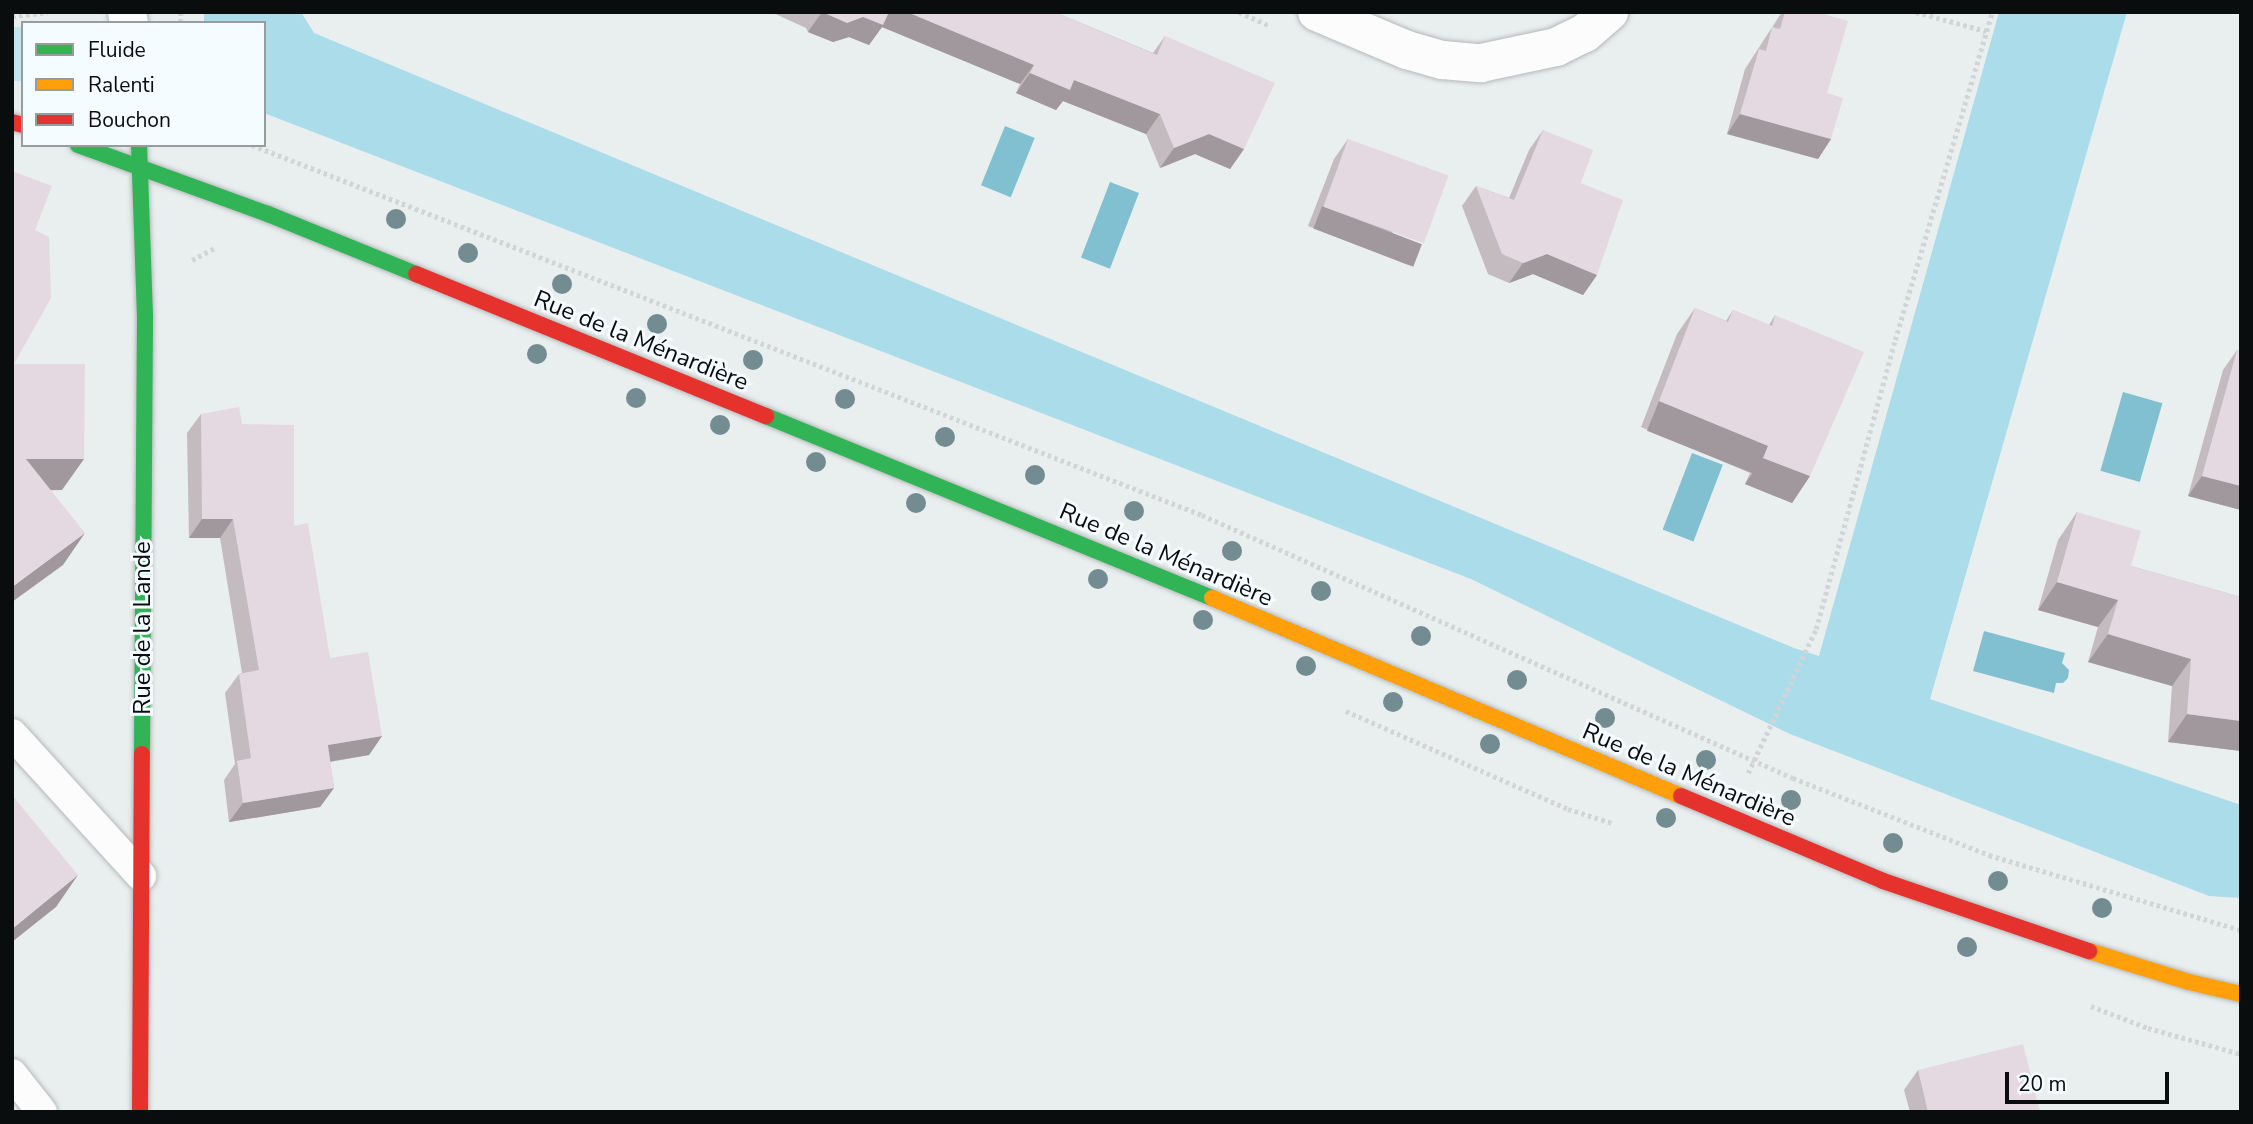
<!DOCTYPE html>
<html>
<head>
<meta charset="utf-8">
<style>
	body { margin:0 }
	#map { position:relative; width:2253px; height:1124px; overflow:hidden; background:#e9eeef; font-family:"Nunito Sans",sans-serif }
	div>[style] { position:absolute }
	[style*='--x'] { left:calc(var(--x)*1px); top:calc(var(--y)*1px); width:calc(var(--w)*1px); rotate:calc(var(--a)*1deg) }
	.green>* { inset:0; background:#c0e6f0; transform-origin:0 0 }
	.forest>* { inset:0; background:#aadce9 }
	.water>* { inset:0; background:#81c0d0; transform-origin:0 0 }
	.path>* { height:4.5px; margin-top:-2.25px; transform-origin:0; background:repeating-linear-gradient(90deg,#d3d4d5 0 3.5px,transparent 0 7px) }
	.roads { filter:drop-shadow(0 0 2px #b5b9ba) drop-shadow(0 0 2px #b5b9ba) }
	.lane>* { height:30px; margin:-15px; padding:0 15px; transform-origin:15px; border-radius:15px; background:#fcfcfd }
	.street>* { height:38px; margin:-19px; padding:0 19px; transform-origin:19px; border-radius:19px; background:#fcfcfd }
	.fast>* { height:16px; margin:-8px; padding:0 8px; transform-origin:8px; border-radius:8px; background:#30b455 }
	.slow>* { height:16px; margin:-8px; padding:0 8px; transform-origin:8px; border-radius:8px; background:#ff9f0a }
	.jam>* { height:16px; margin:-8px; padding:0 8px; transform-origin:8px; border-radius:8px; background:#e5322d }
	.trees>* { width:20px; height:20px; margin:-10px; border-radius:50%; background:#738c92 }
	.wall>* { inset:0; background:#c4bbc1 }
	.shaded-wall>* { inset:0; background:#a0989d; transform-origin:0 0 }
	.building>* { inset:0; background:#e4d9e0; transform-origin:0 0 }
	span { translate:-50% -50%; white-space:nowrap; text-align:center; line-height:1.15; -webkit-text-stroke:6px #f5fcff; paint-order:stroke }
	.street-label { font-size:24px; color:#0a0d0e }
	.frame { position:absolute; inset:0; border:14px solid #0a0d0e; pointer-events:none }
	.legend { position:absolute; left:21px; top:21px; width:245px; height:126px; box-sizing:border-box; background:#f5fcff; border:2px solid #979c9f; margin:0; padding:9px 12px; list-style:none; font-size:21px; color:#0a0d0e }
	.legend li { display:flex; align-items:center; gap:14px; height:35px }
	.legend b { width:35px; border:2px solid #979c9f }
	.scale { position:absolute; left:2005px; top:1072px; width:164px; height:32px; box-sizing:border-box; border:4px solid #0a0d0e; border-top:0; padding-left:9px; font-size:21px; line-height:24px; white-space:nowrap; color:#0a0d0e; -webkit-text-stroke:5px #f5fcff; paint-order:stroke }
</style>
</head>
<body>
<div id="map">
	<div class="green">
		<div style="left:23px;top:27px;width:54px;height:11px;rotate:90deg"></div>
	</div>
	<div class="forest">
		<div style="clip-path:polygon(204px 12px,301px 12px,314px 33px,1794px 648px,1819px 656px,1999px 12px,2127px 12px,1930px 699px,2241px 805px,2241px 898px,2209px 896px,1790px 734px,1471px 579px,264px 113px,264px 23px,204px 23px)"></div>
	</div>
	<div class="water">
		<div style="left:1005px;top:126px;width:32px;height:64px;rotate:22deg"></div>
		<div style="left:1110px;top:182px;width:31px;height:81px;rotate:21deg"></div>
		<div style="left:2123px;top:392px;width:41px;height:82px;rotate:16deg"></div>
		<div style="left:1692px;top:453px;width:33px;height:82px;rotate:21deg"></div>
		<div style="clip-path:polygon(1984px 631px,2065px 653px,2062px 663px,2069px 670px,2068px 678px,2063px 683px,2056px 683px,2054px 693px,1973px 671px)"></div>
	</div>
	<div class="path">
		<div style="--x:181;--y:12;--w:11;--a:90"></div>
		<div style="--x:1239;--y:12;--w:35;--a:24"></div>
		<div style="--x:1916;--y:12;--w:73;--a:15.2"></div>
		<div style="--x:12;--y:16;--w:36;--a:-6"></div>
		<div style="--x:252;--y:145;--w:1020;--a:21.28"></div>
		<div style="--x:1202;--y:515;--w:647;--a:23.99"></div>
		<div style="--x:1793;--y:778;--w:211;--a:21.4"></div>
		<div style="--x:1989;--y:855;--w:263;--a:16.6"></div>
		<div style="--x:192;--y:260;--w:26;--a:-28"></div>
		<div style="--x:1346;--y:711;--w:243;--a:23.8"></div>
		<div style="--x:1568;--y:809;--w:46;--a:17.7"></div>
		<div style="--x:1748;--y:773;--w:159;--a:-64.7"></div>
		<div style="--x:1816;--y:629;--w:300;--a:-74.7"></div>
		<div style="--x:1895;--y:340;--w:342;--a:-73.5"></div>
		<div style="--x:2091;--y:1006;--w:61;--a:21.1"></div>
		<div style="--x:2148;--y:1028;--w:97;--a:15.6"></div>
	</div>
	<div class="roads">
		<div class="lane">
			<div style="--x:12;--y:734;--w:192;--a:47.7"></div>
			<div style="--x:12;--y:1074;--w:48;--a:51.7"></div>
		</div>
		<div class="street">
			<div style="--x:127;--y:12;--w:11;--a:80"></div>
			<div style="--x:1317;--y:12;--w:98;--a:22.9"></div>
			<div style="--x:1407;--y:50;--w:37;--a:16"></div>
			<div style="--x:1443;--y:60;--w:38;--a:5"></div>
			<div style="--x:1481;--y:63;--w:77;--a:-12"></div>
			<div style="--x:1556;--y:47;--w:32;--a:-26"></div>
			<div style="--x:1585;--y:33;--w:32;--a:-41"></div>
		</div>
		<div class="fast">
			<div style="--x:78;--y:145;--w:202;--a:20"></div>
			<div style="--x:268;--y:214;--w:160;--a:22.1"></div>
			<div style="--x:139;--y:145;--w:173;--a:88"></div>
			<div style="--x:145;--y:318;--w:436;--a:90.4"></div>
			<div style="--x:766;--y:416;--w:482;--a:22.2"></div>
		</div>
		<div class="slow">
			<div style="--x:1212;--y:598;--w:509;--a:22.89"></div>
			<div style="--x:2089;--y:951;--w:105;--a:17.2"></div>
			<div style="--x:2189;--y:982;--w:53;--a:13"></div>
		</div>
		<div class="jam">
			<div style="--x:12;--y:122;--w:11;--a:15"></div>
			<div style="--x:416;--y:274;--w:378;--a:22.1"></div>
			<div style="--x:1681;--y:796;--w:219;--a:22.8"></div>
			<div style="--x:1883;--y:881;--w:218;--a:18.8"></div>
			<div style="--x:140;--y:1112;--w:358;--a:-89.7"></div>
		</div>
	</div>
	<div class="trees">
		<div style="left:396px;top:219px"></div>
		<div style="left:468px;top:253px"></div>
		<div style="left:562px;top:284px"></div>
		<div style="left:657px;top:324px"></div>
		<div style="left:537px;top:354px"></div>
		<div style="left:753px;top:360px"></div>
		<div style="left:636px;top:398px"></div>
		<div style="left:845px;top:399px"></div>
		<div style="left:720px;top:425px"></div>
		<div style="left:945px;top:437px"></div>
		<div style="left:816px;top:462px"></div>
		<div style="left:1035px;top:475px"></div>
		<div style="left:916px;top:503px"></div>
		<div style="left:1134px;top:511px"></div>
		<div style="left:1232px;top:551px"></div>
		<div style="left:1098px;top:579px"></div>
		<div style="left:1321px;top:591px"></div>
		<div style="left:1203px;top:620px"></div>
		<div style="left:1421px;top:636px"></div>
		<div style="left:1306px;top:666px"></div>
		<div style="left:1517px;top:680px"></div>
		<div style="left:1393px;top:702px"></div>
		<div style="left:1605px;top:718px"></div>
		<div style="left:1490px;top:744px"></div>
		<div style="left:1706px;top:760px"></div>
		<div style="left:1791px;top:800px"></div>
		<div style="left:1666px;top:818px"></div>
		<div style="left:1893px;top:843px"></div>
		<div style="left:1998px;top:881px"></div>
		<div style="left:2102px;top:908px"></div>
		<div style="left:1967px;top:947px"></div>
	</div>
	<div class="wall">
		<div style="clip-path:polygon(771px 12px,1057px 12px,1057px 13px,1153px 53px,1165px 36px,1244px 149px,1230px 169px,1195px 154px,1160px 168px,1146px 134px,1063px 101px,1056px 110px,1016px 93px,1020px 84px,882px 27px,869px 45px,849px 37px,833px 42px,808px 32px,806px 28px)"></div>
		<div style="clip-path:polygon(1782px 12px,1817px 12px,1831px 139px,1818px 159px,1727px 134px,1745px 69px)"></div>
		<div style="clip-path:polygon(1543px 130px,1581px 183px,1597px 275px,1583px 295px,1533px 274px,1509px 283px,1488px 274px,1462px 206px,1476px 186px,1509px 198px,1529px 150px)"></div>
		<div style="clip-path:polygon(1348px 139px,1408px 265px,1308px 226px,1334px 159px)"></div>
		<div style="clip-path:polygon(1695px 308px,1726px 321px,1733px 310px,1769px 325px,1775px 315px,1810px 476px,1792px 503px,1745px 484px,1750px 473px,1641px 427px,1677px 334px)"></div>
		<div style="clip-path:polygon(2237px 350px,2241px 352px,2241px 510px,2188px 496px,2223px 370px)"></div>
		<div style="clip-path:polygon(201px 414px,242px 424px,294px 526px,330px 658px,382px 736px,369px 755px,330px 762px,334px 788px,320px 807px,229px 822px,224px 780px,235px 764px,225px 693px,239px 674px,242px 673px,220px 538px,189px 538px,187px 433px)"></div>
		<div style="clip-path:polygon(2077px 512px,2131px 566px,2241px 597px,2241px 751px,2168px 742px,2172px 686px,2088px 662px,2098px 627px,2038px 610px,2058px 540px)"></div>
		<div style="clip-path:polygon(1918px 1070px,2040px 1112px,1910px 1112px,1904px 1090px)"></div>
	</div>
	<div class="shaded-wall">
		<div style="clip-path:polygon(822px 12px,863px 17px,887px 12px,907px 12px,1034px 65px,1020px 84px,882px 27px,869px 45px,849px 37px,833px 42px,808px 32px)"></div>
		<div style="clip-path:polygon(1030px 73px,1074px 80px,1160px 114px,1146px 134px,1063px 101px,1056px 110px,1016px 93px)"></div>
		<div style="clip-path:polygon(1740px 114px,1831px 139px,1818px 159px,1727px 134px)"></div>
		<div style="clip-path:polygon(1209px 134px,1244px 149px,1230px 169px,1195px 154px,1160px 168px,1174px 148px)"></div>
		<div style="left:1322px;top:206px;width:107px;height:24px;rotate:21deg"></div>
		<div style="clip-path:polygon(1547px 254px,1597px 275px,1583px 295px,1533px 274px,1509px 283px,1523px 263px)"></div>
		<div style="left:1659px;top:401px;width:118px;height:32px;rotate:22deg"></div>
		<div style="clip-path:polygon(1763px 458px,1810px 476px,1792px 503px,1745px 484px)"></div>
		<div style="clip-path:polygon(26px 459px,84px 459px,62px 490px,12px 491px)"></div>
		<div style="clip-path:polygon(2202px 476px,2241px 486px,2241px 510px,2188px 496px)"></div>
		<div style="clip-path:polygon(202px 519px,233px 519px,220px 538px,189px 538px)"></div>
		<div style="clip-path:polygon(85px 533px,63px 565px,12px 602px,12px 587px)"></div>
		<div style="clip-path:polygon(2057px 582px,2118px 600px,2098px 627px,2038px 610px)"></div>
		<div style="clip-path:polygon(2108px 634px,2191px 659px,2172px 686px,2088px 662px)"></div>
		<div style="clip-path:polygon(2187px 714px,2241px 721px,2241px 751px,2168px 742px)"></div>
		<div style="clip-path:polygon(382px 736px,369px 755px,315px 764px,328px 745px)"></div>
		<div style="clip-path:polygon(334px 788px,320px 807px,229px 822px,243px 803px)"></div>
		<div style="clip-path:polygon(78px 875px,56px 907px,12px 942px,12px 929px)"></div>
	</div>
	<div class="building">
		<div style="clip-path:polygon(822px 12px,889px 12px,883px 25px,863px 17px,847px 23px)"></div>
		<div style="clip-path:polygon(907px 12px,1057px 12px,1057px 13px,1157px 55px,1165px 36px,1275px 83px,1244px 149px,1209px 134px,1174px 148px,1160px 114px,1074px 80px,1070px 90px,1030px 73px,1034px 65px)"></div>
		<div style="clip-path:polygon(1785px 12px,1817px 12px,1848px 21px,1827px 93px,1843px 98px,1831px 139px,1740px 114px,1759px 49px,1766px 51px,1772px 27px,1780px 29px)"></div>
		<div style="clip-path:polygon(1543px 130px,1593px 150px,1581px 183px,1623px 200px,1597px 275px,1547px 254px,1523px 263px,1502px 254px,1476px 186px,1514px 200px)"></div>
		<div style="left:1348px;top:139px;width:107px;height:72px;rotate:20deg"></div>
		<div style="clip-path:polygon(12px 171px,52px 186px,35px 230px,49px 237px,51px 298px,14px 364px,85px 364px,84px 459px,26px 459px,85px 533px,12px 587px)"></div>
		<div style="clip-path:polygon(1695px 308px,1728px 322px,1733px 310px,1772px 326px,1775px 315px,1864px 352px,1810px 476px,1763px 458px,1768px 446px,1659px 401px)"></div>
		<div style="clip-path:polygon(2237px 350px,2241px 352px,2241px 486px,2202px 476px)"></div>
		<div style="clip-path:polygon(239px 407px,242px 424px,294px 425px,294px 526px,308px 523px,330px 658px,368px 652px,382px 736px,328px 745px,334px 788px,243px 803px,237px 761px,251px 758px,239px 674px,259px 670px,233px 519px,202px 519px,201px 414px)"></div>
		<div style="clip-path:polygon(2077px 512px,2141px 531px,2131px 566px,2241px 597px,2241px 721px,2187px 714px,2191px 659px,2108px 634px,2118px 600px,2057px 582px)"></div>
		<div style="clip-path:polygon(12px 795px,78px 875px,12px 929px)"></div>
		<div style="clip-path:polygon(2023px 1044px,2040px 1112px,1928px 1112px,1918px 1070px)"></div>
	</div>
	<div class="street-label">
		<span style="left:641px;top:341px;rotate:22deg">Rue de la Ménardière</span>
		<span style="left:1166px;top:555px;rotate:23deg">Rue de la Ménardière</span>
		<span style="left:143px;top:628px;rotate:-90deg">Rue de la Lande</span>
		<span style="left:1689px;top:775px;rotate:23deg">Rue de la Ménardière</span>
	</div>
	<div class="frame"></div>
	<ul class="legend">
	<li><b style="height:9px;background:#30b455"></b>Fluide</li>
	<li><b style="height:9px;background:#ff9f0a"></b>Ralenti</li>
	<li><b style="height:9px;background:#e5322d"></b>Bouchon</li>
	</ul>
	<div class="scale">20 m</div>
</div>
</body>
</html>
